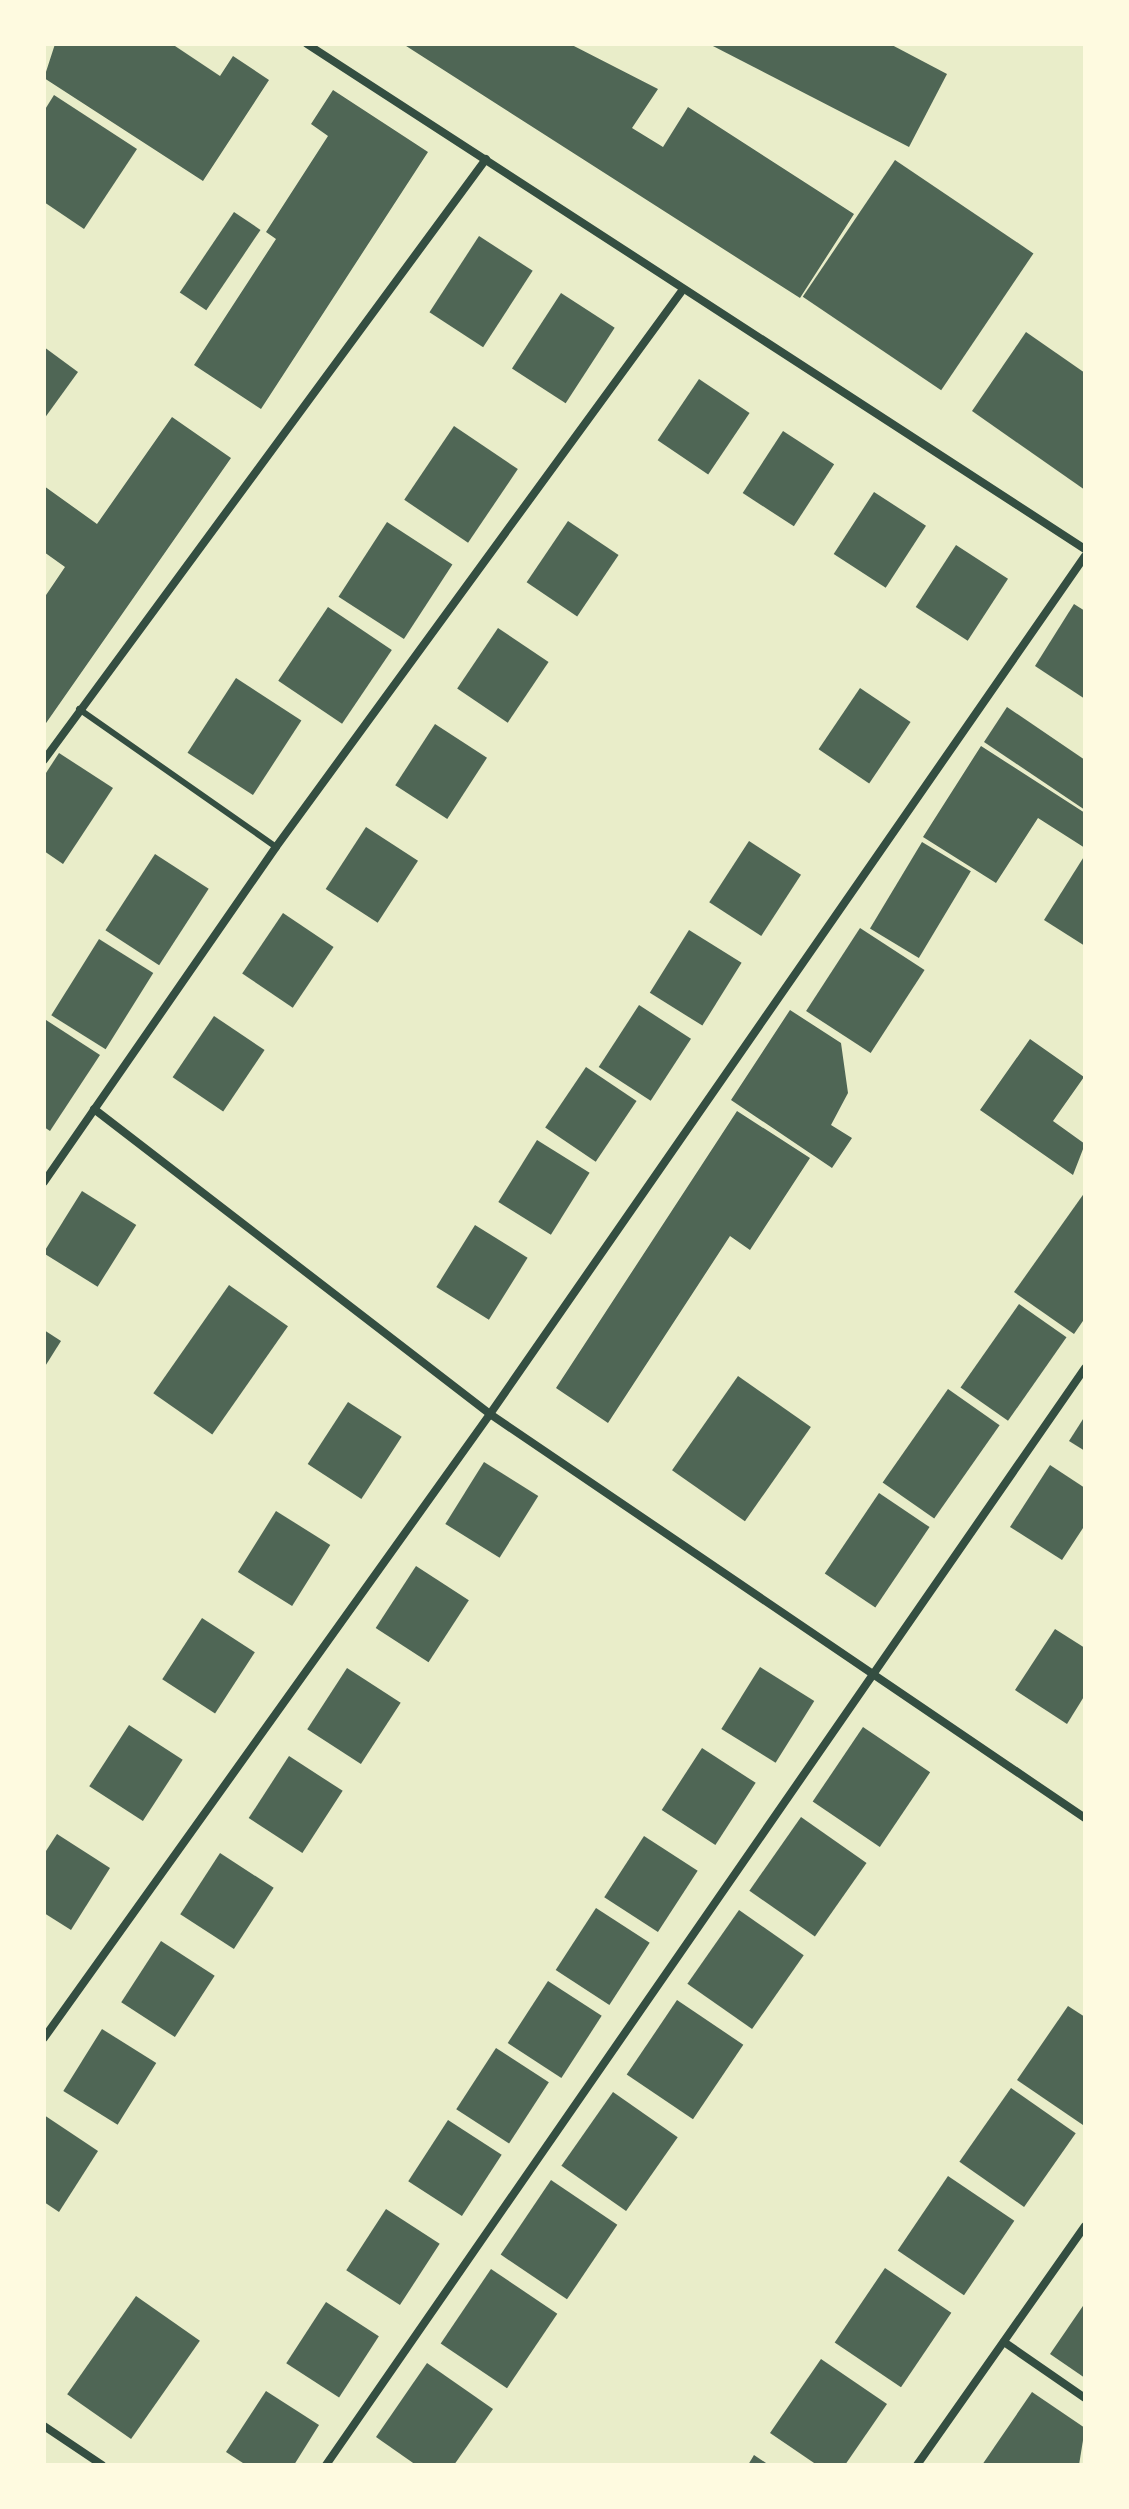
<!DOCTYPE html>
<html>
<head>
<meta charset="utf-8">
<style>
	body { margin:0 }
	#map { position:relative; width:1129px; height:2509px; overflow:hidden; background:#e9edc9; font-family:Merriweather,serif }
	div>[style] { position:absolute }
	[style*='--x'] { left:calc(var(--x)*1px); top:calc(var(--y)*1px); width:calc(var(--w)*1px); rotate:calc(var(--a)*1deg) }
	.building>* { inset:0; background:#4f6655; transform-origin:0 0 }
	.service>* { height:6px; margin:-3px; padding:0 3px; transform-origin:3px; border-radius:3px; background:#344e41 }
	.minor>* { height:8px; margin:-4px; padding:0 4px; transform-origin:4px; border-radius:4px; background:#344e41 }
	span { translate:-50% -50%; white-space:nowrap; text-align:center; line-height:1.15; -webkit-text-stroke:6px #fefae0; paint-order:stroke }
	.frame { position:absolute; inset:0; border:46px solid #fefae0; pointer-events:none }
</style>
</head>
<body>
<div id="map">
	<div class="building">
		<div style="clip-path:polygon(55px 44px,172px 44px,220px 76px,233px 56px,269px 80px,203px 181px,44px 78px)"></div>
		<div style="clip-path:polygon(403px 44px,570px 44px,658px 89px,632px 128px,663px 147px,688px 107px,854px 214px,800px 298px)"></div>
		<div style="clip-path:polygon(709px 44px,890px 44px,947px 74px,909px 147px)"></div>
		<div style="clip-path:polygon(333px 90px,428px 152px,261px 409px,194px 365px,276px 239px,266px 232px,328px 136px,311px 124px)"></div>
		<div style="clip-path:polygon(54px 95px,137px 149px,84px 229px,44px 202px,44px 111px)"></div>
		<div style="left:895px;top:160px;width:167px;height:165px;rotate:34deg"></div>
		<div style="left:234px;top:212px;width:32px;height:97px;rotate:34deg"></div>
		<div style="left:479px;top:236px;width:64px;height:91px;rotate:33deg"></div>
		<div style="left:561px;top:293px;width:64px;height:90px;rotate:33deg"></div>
		<div style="clip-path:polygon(1026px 332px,1085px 373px,1085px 490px,972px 411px)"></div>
		<div style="clip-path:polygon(44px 347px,78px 372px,44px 419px)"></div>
		<div style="left:699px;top:379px;width:61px;height:74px;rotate:34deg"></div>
		<div style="clip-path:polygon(172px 417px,231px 458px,44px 726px,44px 598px,65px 567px,44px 552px,44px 486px,97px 524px)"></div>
		<div style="left:454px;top:426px;width:77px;height:89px;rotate:34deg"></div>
		<div style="left:783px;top:431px;width:61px;height:74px;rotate:33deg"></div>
		<div style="left:874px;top:492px;width:62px;height:74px;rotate:33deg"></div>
		<div style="left:568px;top:521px;width:61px;height:74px;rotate:34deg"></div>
		<div style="left:387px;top:522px;width:78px;height:89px;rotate:33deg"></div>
		<div style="left:956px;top:545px;width:62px;height:74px;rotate:33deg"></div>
		<div style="clip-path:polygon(1074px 604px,1085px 611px,1085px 699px,1035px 666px)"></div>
		<div style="left:328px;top:607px;width:77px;height:89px;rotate:34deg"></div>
		<div style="left:498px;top:628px;width:61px;height:73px;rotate:34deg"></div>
		<div style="left:236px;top:678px;width:78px;height:89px;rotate:33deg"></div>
		<div style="left:860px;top:688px;width:61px;height:74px;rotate:34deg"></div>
		<div style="clip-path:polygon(1007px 707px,1085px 760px,1085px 810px,984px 742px)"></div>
		<div style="left:435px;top:724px;width:62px;height:73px;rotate:33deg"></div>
		<div style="clip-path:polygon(981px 746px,1085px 813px,1085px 848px,1038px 818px,996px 883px,923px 837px)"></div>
		<div style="clip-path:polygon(59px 753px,113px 788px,63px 864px,44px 851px,44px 776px)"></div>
		<div style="left:366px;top:827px;width:62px;height:74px;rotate:33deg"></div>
		<div style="left:749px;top:841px;width:62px;height:73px;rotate:33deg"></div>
		<div style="left:922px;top:842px;width:57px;height:101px;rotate:31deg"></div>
		<div style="left:155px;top:854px;width:64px;height:91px;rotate:33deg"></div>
		<div style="clip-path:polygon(1085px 855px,1085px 946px,1044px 920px)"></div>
		<div style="left:283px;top:913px;width:61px;height:73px;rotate:34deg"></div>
		<div style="left:860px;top:928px;width:77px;height:99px;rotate:33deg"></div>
		<div style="left:689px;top:930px;width:62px;height:74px;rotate:32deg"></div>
		<div style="left:99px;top:939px;width:64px;height:90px;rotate:32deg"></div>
		<div style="left:639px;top:1005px;width:62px;height:74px;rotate:33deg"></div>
		<div style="clip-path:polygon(790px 1010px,841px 1043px,848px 1093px,831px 1125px,852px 1138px,832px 1168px,731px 1100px)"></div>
		<div style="left:214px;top:1016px;width:61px;height:74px;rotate:34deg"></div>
		<div style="clip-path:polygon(46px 1020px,100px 1055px,50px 1131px,44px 1127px)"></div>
		<div style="clip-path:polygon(1030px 1039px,1084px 1077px,1053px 1121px,1085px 1144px,1073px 1175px,980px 1110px)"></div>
		<div style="left:586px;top:1067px;width:61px;height:73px;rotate:34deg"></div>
		<div style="clip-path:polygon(737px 1111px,810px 1158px,750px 1250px,730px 1236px,608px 1423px,556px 1388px)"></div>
		<div style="left:537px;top:1140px;width:62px;height:73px;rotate:32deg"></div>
		<div style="left:82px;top:1191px;width:64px;height:73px;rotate:32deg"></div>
		<div style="clip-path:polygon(1085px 1192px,1085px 1318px,1074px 1334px,1014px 1292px)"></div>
		<div style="left:475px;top:1225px;width:62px;height:73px;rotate:32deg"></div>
		<div style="left:229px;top:1285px;width:72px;height:132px;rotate:35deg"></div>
		<div style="left:1019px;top:1304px;width:58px;height:102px;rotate:35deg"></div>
		<div style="clip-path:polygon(44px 1330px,61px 1341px,44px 1368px)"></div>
		<div style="left:738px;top:1376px;width:89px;height:115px;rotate:35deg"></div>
		<div style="left:948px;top:1389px;width:63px;height:114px;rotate:35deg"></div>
		<div style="left:348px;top:1402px;width:64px;height:74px;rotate:33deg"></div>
		<div style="clip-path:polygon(1085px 1416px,1085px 1451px,1069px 1441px)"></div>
		<div style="left:484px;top:1462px;width:64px;height:73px;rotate:32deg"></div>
		<div style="clip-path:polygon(1050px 1465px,1085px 1488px,1085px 1525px,1062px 1560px,1010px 1527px)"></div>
		<div style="left:879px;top:1493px;width:61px;height:97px;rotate:34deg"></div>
		<div style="left:276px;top:1511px;width:64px;height:72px;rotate:32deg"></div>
		<div style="left:416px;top:1566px;width:63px;height:74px;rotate:33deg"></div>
		<div style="left:202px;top:1618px;width:63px;height:73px;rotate:33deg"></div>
		<div style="clip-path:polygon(1055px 1629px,1085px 1648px,1085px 1695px,1067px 1724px,1015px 1690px)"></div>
		<div style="left:760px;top:1667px;width:64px;height:73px;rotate:32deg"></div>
		<div style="left:347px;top:1668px;width:64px;height:73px;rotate:33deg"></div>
		<div style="left:129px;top:1725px;width:64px;height:73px;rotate:33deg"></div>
		<div style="left:863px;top:1727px;width:81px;height:90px;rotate:34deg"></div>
		<div style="left:702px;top:1748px;width:64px;height:74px;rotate:33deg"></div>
		<div style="left:289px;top:1756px;width:64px;height:74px;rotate:33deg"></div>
		<div style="left:801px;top:1817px;width:80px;height:90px;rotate:35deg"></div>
		<div style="clip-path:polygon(57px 1834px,110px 1868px,71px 1930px,44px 1913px,44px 1854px)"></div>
		<div style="left:644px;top:1836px;width:64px;height:73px;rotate:33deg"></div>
		<div style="left:220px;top:1853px;width:64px;height:73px;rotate:33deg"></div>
		<div style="left:596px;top:1908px;width:64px;height:74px;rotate:33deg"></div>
		<div style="left:739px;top:1910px;width:79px;height:90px;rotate:35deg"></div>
		<div style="left:161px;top:1941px;width:64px;height:73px;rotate:33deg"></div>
		<div style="left:548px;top:1981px;width:64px;height:74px;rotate:33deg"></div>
		<div style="left:677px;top:2000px;width:80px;height:90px;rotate:34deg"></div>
		<div style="clip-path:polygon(1068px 2006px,1085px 2017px,1083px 2125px,1017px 2080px)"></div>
		<div style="left:102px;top:2029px;width:64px;height:73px;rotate:32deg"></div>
		<div style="left:496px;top:2048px;width:63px;height:73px;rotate:33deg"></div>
		<div style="left:1011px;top:2088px;width:79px;height:90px;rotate:35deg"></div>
		<div style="left:613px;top:2092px;width:79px;height:90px;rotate:35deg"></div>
		<div style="clip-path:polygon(44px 2115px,98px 2151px,59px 2212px,44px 2202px)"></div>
		<div style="left:448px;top:2120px;width:64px;height:73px;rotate:33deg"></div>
		<div style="left:948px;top:2176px;width:80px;height:90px;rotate:34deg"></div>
		<div style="left:551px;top:2180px;width:80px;height:90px;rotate:34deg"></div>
		<div style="left:386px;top:2209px;width:64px;height:73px;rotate:33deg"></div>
		<div style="left:885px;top:2268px;width:80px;height:90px;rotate:34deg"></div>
		<div style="left:491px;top:2269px;width:80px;height:90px;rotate:34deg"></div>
		<div style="left:136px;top:2296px;width:78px;height:120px;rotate:35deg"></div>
		<div style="left:326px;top:2302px;width:63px;height:73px;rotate:33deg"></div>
		<div style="clip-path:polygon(1085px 2303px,1085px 2378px,1050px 2354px)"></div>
		<div style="clip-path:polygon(821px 2359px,887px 2404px,845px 2465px,817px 2465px,770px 2433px)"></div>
		<div style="clip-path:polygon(427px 2363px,493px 2409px,454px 2465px,416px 2465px,376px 2437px)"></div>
		<div style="clip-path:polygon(266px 2391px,319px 2425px,294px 2465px,246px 2465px,226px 2452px)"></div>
		<div style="clip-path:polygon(1032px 2392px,1085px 2428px,1079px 2465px,982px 2465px)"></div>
		<div style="clip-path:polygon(754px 2455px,769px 2465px,748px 2465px)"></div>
	</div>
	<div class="service">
		<div style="--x:79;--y:709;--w:241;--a:35"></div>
	</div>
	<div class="minor">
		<div style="--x:307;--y:44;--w:928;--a:32.99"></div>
		<div style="--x:44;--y:760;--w:746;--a:-53.67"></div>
		<div style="--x:94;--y:1109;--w:500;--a:37.6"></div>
		<div style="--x:490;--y:1414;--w:719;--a:34.18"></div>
		<div style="--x:44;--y:1182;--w:407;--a:-55.3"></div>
		<div style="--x:276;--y:847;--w:687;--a:-53.88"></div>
		<div style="--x:44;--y:2038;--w:767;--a:-54.44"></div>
		<div style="--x:490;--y:1414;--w:1044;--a:-55.26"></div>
		<div style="--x:1004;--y:2342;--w:98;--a:34.7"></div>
		<div style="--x:44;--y:2426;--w:70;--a:33.9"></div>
		<div style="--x:326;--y:2465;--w:1334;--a:-55.32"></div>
		<div style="--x:917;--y:2465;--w:292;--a:-54.9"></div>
	</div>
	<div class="frame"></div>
</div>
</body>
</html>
